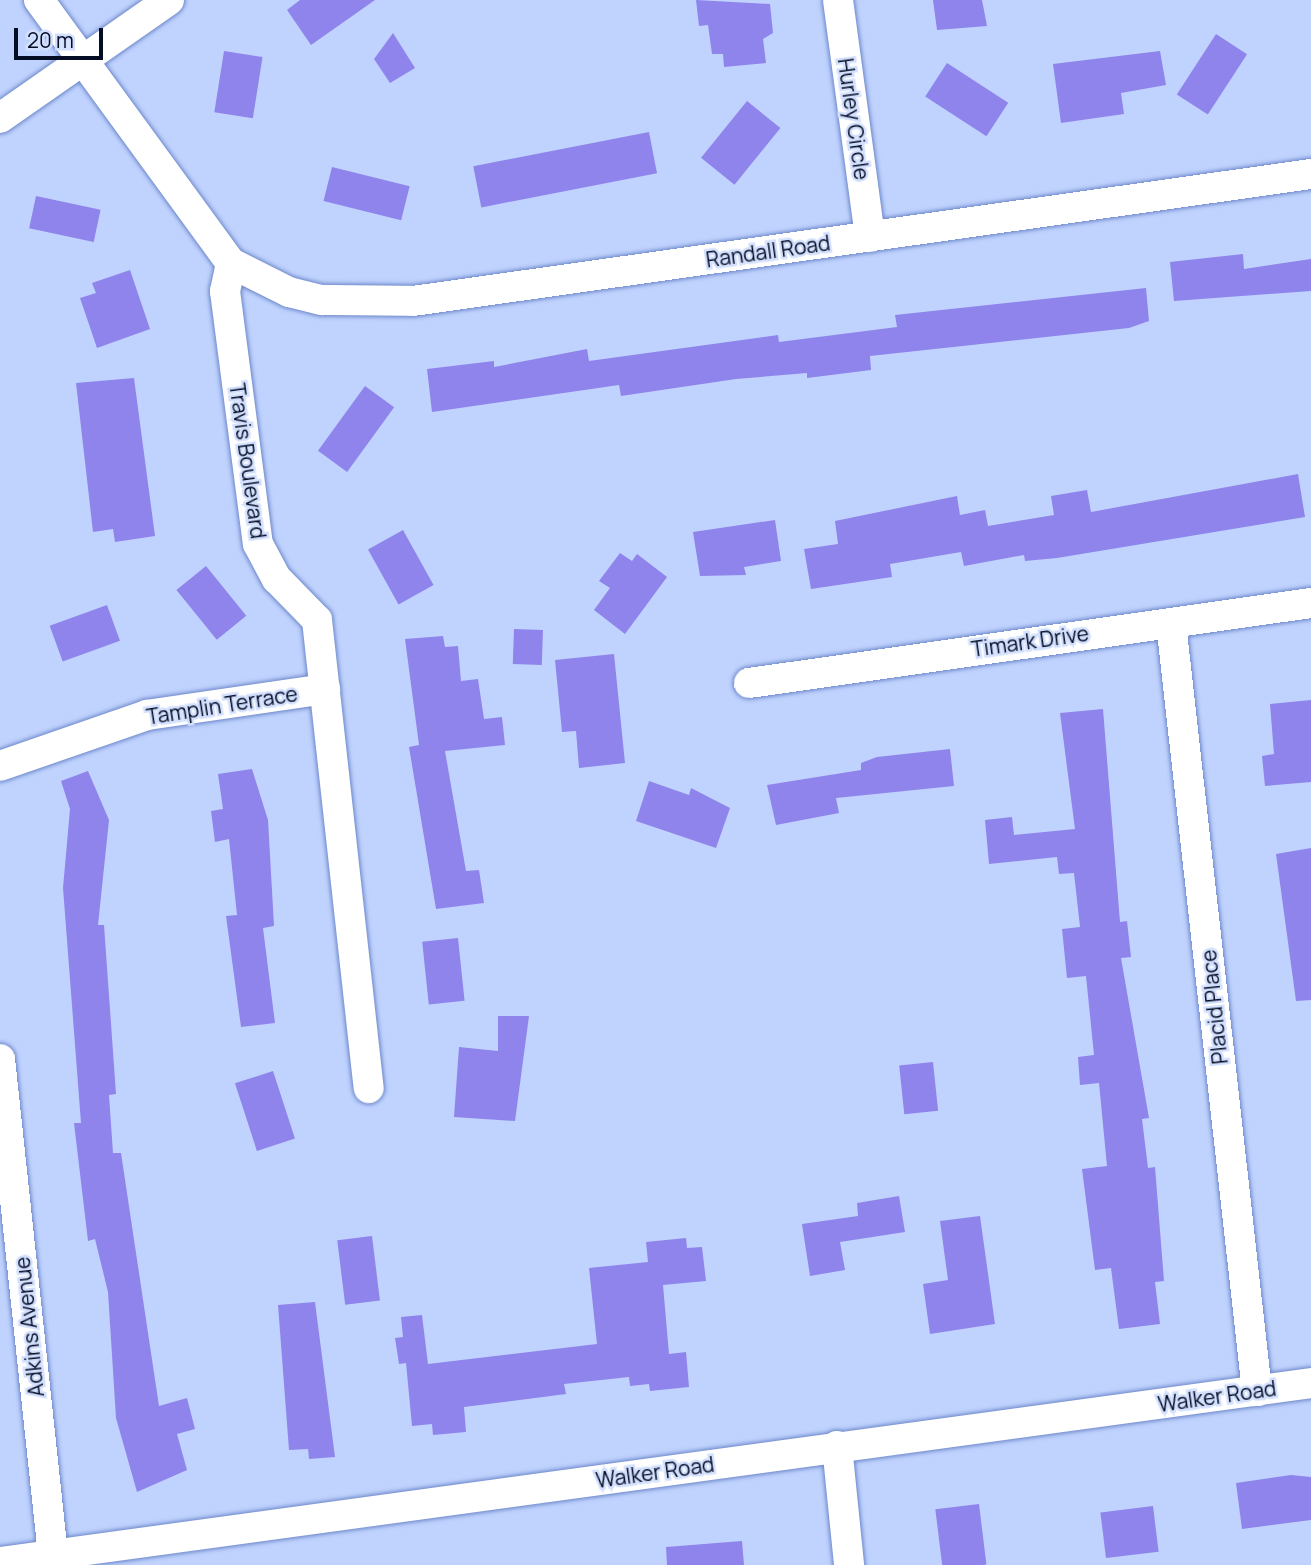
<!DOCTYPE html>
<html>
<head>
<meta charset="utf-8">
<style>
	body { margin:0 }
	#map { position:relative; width:1311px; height:1565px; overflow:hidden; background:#c0d3fe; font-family:Manrope,sans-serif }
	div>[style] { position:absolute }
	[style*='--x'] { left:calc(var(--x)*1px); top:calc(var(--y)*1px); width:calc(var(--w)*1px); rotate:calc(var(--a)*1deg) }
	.building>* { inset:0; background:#8f84eb; transform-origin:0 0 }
	.roads { filter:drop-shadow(0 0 2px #6d88ca) drop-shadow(0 0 2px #6d88ca) }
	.minor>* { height:30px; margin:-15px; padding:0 15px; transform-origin:15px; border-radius:15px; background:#fff }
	span { translate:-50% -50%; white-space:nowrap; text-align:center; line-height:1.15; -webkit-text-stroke:5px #d3e0fd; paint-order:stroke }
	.street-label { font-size:21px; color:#050d25 }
	.scale { position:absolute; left:14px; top:28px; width:89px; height:32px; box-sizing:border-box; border:4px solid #050d25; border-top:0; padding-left:9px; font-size:21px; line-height:24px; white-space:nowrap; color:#050d25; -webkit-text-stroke:5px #d3e0fd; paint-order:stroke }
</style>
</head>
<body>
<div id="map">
	<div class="building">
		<div style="clip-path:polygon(300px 0,375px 0,311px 45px,287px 10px)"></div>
		<div style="clip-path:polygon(696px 0,770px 4px,773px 33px,763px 39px,766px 63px,724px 67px,723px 54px,712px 54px,708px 25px,699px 26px)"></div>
		<div style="clip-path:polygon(933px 0,982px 0,987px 26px,937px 30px)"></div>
		<div style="clip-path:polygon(393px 33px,415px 68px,390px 83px,374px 59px)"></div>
		<div style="left:1216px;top:34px;width:37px;height:72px;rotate:33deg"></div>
		<div style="left:224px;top:51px;width:39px;height:62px;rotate:9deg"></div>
		<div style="clip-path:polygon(1160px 51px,1166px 85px,1121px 93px,1124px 114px,1061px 123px,1053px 64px)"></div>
		<div style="left:947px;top:63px;width:73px;height:40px;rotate:33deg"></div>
		<div style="left:747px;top:101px;width:43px;height:73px;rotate:39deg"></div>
		<div style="left:649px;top:132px;width:42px;height:179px;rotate:79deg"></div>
		<div style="left:332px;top:167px;width:80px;height:35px;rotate:14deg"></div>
		<div style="left:36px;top:196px;width:66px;height:33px;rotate:12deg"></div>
		<div style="clip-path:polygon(1243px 254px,1244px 269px,1311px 259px,1311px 291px,1174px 301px,1170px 262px)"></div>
		<div style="clip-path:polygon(130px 270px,150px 329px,97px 348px,80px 298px,96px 293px,92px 283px)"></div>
		<div style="clip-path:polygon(1146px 288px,1149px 321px,1129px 328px,870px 356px,871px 370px,807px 378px,807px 373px,736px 379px,621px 396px,619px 385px,432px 412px,427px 369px,494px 361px,494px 367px,587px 349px,589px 361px,778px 335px,779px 342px,897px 327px,895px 315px)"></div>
		<div style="clip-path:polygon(134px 378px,155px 536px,115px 542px,113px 529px,93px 532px,76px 383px)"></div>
		<div style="left:365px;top:386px;width:36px;height:80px;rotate:36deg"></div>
		<div style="clip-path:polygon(1298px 474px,1305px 517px,1057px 558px,1025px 561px,1024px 555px,964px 566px,961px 552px,890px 564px,892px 577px,811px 589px,804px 549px,838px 544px,835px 521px,957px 496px,960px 515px,985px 510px,988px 526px,1054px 515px,1051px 496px,1087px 490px,1091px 512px)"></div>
		<div style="clip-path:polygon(775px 520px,781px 561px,744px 567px,746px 575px,700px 576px,693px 532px)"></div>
		<div style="left:403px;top:530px;width:63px;height:40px;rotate:61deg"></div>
		<div style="clip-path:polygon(620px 553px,632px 561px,637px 554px,667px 577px,625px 634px,594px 610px,610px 588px,599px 581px)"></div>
		<div style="left:206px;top:566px;width:64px;height:38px;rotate:51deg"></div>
		<div style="left:107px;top:605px;width:38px;height:61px;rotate:70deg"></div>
		<div style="left:514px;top:629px;width:29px;height:35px;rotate:2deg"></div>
		<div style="clip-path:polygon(443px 636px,445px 647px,458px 646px,461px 681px,478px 679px,484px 719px,502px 717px,505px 745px,445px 751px,466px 871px,479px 870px,484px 903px,436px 909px,409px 747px,419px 745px,405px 639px)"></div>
		<div style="clip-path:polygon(614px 654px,625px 763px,579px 768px,576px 731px,562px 732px,555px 660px)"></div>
		<div style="clip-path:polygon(1311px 700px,1311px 782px,1265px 786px,1262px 756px,1274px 754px,1270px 704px)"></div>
		<div style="clip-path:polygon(1103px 709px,1120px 922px,1127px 921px,1131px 957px,1121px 958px,1149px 1118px,1142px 1119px,1148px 1168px,1155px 1167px,1164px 1281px,1155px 1282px,1160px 1324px,1119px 1329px,1111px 1268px,1095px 1270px,1082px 1169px,1107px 1166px,1099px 1083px,1080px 1085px,1078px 1057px,1094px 1055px,1086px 976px,1067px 978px,1062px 929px,1080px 927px,1074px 873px,1059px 874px,1057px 857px,989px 864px,985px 820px,1012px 817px,1014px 835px,1075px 829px,1060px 713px)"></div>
		<div style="clip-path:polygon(950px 749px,954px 786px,836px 798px,839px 813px,776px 825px,767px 785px,861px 770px,861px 763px,877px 757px)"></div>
		<div style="clip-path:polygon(252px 769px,268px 820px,274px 926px,263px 928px,275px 1023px,241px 1027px,226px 916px,237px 915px,229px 839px,215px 842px,211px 811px,223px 809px,218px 774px)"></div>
		<div style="clip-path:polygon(88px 771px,109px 820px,98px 925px,104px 925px,116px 1094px,109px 1095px,113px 1153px,121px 1153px,159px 1406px,187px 1398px,195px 1429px,177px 1434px,187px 1470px,137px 1492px,116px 1418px,108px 1292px,95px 1239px,88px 1241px,74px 1123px,81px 1123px,63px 888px,70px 809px,61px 781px)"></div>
		<div style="clip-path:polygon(649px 781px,689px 795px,691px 788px,730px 808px,716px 848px,636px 821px)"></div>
		<div style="clip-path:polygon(1311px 848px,1311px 1000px,1296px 1001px,1276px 854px)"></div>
		<div style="left:458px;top:938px;width:63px;height:36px;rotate:84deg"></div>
		<div style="clip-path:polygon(498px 1016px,529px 1016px,515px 1121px,454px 1117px,459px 1047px,498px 1051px)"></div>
		<div style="left:933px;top:1062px;width:49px;height:34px;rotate:84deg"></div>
		<div style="left:273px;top:1071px;width:71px;height:40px;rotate:72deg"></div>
		<div style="clip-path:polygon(899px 1196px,905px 1232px,840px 1242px,845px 1270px,810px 1276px,802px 1224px,858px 1216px,857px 1203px)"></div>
		<div style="clip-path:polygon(980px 1216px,995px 1324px,930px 1334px,923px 1284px,948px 1280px,940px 1221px)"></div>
		<div style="left:372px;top:1236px;width:65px;height:35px;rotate:83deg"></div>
		<div style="clip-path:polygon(686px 1238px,687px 1248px,702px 1247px,706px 1281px,663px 1285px,669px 1354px,686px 1352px,689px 1387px,650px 1391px,649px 1384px,630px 1386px,629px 1377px,564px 1384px,566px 1394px,464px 1407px,466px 1432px,433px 1435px,432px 1424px,412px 1426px,406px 1363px,399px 1364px,395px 1338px,403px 1337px,401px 1317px,422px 1315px,428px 1364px,597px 1344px,589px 1268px,648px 1262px,646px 1242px)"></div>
		<div style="clip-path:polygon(315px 1302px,335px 1457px,309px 1459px,308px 1449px,289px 1450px,278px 1305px)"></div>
		<div style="clip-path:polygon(1291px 1475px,1311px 1477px,1311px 1520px,1242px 1529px,1236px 1483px)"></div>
		<div style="left:979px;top:1504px;width:61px;height:44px;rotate:83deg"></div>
		<div style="left:1153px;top:1506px;width:46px;height:53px;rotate:83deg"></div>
		<div style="clip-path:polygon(742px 1541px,744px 1565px,667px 1565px,666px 1547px)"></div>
	</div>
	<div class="roads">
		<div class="minor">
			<div style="--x:39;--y:0;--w:326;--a:53.9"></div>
			<div style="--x:231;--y:263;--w:29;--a:102"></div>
			<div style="--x:225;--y:291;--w:255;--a:82.6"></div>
			<div style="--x:258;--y:544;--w:40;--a:62"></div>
			<div style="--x:277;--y:579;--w:57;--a:45.7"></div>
			<div style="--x:317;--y:620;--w:471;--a:83.7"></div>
			<div style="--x:838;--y:0;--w:239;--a:82.3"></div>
			<div style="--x:0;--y:118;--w:206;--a:-34.9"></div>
			<div style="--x:231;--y:263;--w:65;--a:26.6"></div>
			<div style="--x:289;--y:292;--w:34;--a:14"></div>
			<div style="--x:322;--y:300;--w:91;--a:0.6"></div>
			<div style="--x:413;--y:301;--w:907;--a:-8.05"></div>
			<div style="--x:1171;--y:623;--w:773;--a:83.61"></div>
			<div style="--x:749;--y:683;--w:568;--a:-8.1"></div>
			<div style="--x:0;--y:766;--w:156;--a:-19.1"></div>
			<div style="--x:147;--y:715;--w:180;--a:-8.3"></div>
			<div style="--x:0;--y:1059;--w:499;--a:83.9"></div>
			<div style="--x:837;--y:1446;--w:120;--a:84.2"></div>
			<div style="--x:0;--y:1562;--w:1323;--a:-7.77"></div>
		</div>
	</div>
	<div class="street-label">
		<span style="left:854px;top:119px;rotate:82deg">Hurley Circle</span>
		<span style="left:768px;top:251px;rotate:-8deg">Randall Road</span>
		<span style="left:248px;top:461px;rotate:82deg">Travis Boulevard</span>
		<span style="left:1030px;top:641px;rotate:-8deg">Timark Drive</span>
		<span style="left:222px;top:705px;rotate:-9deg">Tamplin Terrace</span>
		<span style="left:1214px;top:1007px;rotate:-96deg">Placid Place</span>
		<span style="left:29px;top:1327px;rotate:-96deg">Adkins Avenue</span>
		<span style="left:1217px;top:1396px;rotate:-8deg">Walker Road</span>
		<span style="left:655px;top:1472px;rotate:-8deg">Walker Road</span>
	</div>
	<div class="scale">20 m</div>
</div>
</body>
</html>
